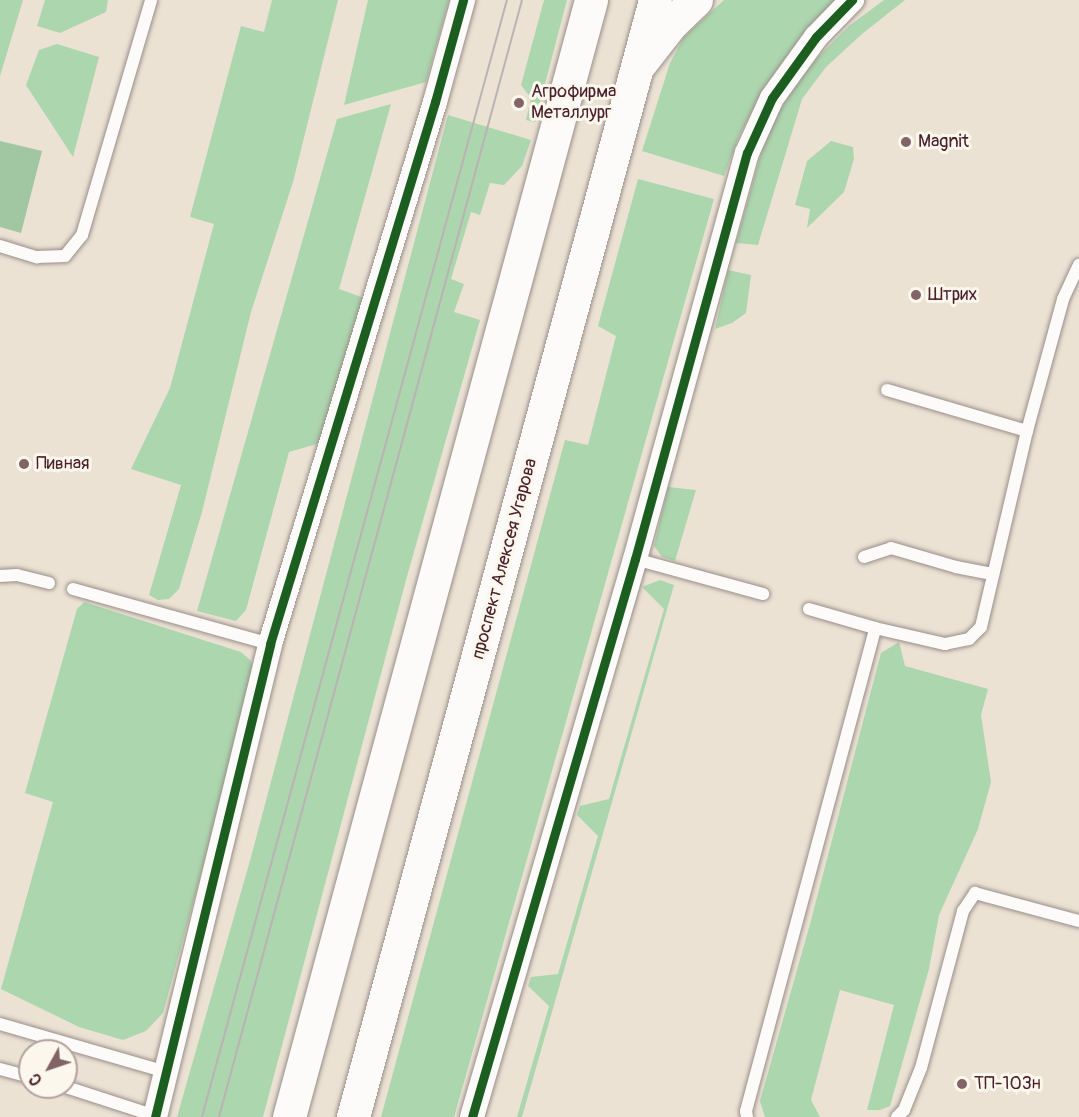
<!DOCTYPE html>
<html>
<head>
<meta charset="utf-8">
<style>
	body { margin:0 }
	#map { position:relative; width:1079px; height:1117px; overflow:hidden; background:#ebe2d4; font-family:Pangolin,sans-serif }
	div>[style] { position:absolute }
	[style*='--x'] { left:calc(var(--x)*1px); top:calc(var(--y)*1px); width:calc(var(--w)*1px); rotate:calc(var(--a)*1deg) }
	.green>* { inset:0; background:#acd6ae }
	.forest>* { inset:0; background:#a0c6a2 }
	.roads { filter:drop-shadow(0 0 2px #9a8e89) drop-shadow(0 0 2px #9a8e89) }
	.lane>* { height:12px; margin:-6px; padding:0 6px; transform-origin:6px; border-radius:6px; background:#fcfbf9 }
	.street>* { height:24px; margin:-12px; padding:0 12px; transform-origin:12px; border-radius:12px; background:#fcfbf9 }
	.secondary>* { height:33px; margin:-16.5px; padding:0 16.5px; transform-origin:16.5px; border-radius:16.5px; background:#fcfbf9 }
	.primary>* { height:33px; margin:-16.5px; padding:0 16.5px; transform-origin:16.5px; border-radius:16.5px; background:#fcfbf9 }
	.tram>* { height:1.5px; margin:-0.75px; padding:0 0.75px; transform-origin:0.75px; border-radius:0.75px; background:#bab3b3 }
	.cycleway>* { height:9px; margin:-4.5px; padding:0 4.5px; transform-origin:4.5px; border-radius:4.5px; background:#1b5e20 }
	.dots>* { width:16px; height:16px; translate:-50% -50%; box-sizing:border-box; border:3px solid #fbf7ec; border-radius:50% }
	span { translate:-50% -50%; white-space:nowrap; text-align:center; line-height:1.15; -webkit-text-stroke:6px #fbf7ec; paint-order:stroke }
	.poi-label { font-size:18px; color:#4a1f2b }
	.left { translate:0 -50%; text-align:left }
	.street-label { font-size:18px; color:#4a1f2b }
	.north { position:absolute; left:18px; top:1039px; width:60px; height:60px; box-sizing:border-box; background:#fbf7ec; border:2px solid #b4a19f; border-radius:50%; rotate:230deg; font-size:16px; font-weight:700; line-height:24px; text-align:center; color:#4a1f2b }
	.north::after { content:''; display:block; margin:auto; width:21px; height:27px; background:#826366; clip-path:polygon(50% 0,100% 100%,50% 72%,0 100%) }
</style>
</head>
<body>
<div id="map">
	<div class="green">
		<div style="clip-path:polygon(0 0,23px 0,0 76px)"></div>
		<div style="clip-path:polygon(45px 0,108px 0,106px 12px,60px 33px,37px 26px)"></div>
		<div style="clip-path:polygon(272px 0,338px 0,293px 182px,251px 312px,202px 512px,179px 589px,169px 599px,158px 600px,149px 595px,181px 485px,131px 469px,170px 388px,214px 224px,190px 217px,241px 26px,264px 32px)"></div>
		<div style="clip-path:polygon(368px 0,449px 0,426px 82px,344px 105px)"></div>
		<div style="clip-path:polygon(544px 0,567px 0,535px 122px,526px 120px,531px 98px,521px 85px)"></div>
		<div style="clip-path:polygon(724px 0,836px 0,801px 36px,763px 91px,739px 136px,724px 176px,642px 151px,670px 63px,684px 37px)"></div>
		<div style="clip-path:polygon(884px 0,905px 0,862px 34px,826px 67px,802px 99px,758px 245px,736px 243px,767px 132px,794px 87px,816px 59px,849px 26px)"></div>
		<div style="clip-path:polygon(57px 44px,99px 57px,73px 157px,26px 85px,39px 50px)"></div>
		<div style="clip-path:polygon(391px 104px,339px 289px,364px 298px,327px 441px,289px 452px,246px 610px,236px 621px,197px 611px,337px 119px)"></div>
		<div style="clip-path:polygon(448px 115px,531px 140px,522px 166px,504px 185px,490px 183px,480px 215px,471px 212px,451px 279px,464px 284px,454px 312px,480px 320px,406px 580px,263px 1117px,177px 1117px,251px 857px)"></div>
		<div style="clip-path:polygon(831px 141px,853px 147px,854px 159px,844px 192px,807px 228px,810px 209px,795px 205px,807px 161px)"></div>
		<div style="clip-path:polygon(638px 179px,714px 199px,454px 1117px,381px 1117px,565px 440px,588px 445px,616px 336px,598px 326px)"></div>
		<div style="clip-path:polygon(728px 270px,751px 275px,746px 313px,732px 323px,715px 329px)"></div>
		<div style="clip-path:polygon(668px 487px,696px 490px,675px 561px,662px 557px,654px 546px)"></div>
		<div style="clip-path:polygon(660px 580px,674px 585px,522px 1117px,517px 1117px,549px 1006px,528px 986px,531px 977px,558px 974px,598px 836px,577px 815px,580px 806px,609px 799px,664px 609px,642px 587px)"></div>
		<div style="clip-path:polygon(84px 602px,241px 652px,251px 661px,255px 676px,163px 1013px,146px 1031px,123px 1040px,79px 1027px,1px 989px,53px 802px,25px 793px,77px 609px)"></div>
		<div style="clip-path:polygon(899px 642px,905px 666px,988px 689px,981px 715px,991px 782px,978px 829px,939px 915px,929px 969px,890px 1106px,880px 1110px,867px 1110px,894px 1005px,840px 990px,811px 1100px,820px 1117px,765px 1117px,760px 1101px,810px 924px,881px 653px)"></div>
	</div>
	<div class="forest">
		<div style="clip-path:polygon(0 141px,42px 151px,21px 233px,0 227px)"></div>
	</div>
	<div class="roads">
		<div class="lane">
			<div style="--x:0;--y:246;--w:39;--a:17"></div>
			<div style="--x:37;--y:257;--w:28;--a:-2"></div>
			<div style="--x:65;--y:256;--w:27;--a:-51"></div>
			<div style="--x:82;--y:235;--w:245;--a:-73.6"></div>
			<div style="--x:887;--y:390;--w:146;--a:16.3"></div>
			<div style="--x:864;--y:557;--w:28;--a:-18"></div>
			<div style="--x:891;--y:548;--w:68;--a:16.3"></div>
			<div style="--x:956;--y:567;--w:38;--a:11"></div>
			<div style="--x:635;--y:559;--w:133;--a:15.3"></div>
			<div style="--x:0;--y:576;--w:17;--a:-3"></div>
			<div style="--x:17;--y:575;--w:33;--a:14"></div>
			<div style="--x:73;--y:589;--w:205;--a:15.6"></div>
			<div style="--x:809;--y:609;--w:69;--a:16.1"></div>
			<div style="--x:0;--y:1024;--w:173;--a:16.1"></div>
			<div style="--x:0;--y:1069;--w:31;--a:15"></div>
			<div style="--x:66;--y:1087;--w:94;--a:18"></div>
			<div style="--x:747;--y:1117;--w:6;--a:-99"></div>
			<div style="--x:746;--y:1111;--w:500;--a:-75"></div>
			<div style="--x:875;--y:628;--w:72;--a:12.9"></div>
			<div style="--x:945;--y:644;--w:25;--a:-12"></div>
			<div style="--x:969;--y:639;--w:17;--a:-45"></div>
			<div style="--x:981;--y:627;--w:201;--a:-76.8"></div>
			<div style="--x:1027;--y:431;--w:137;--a:-74.7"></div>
			<div style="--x:1063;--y:299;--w:38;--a:-65"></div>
			<div style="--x:897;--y:1117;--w:10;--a:-45"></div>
			<div style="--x:904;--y:1110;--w:45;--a:-68"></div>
			<div style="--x:921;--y:1068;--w:163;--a:-75"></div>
			<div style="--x:963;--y:911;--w:22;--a:-56"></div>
			<div style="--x:975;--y:893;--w:108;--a:15.1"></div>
		</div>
		<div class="street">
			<div style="--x:155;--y:1117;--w:487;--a:-76.3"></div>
			<div style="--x:270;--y:644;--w:567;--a:-73.07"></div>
			<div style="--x:435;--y:102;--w:106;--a:-74.6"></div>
			<div style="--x:472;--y:1117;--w:581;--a:-73.72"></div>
			<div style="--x:635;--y:559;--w:421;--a:-74.6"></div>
			<div style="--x:747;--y:153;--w:60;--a:-65.6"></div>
			<div style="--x:772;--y:98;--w:75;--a:-54.2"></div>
			<div style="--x:816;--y:37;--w:52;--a:-45.8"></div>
		</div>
		<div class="secondary">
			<div style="--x:638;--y:66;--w:52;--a:-52"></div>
			<div style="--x:670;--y:25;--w:36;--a:-44"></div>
		</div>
		<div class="primary">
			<div style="--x:289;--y:1117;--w:1157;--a:-74.87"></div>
			<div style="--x:353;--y:1117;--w:1157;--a:-74.87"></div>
		</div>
	</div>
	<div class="tram">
		<div style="--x:202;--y:1117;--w:1158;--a:-74.73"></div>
		<div style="--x:219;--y:1117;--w:1157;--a:-74.82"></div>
	</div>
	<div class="cycleway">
		<div style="--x:155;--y:1117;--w:487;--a:-76.3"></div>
		<div style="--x:270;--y:644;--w:567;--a:-73.07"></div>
		<div style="--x:435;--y:102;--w:106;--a:-74.6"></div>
		<div style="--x:472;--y:1117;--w:581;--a:-73.72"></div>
		<div style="--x:635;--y:559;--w:421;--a:-74.6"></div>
		<div style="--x:747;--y:153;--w:60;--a:-65.6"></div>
		<div style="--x:772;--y:98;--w:75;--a:-54.2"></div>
		<div style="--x:816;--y:37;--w:52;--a:-45.8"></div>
	</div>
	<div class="dots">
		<div style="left:519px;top:103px;background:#826366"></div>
		<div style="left:906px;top:142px;background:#826366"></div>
		<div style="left:916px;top:295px;background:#826366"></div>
		<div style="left:24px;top:464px;background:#826366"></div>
		<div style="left:962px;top:1084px;background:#826366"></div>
	</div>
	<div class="poi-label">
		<span class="left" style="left:531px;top:103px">Агрофирма<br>Металлург</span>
		<span class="left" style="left:918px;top:142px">Magnit</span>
		<span class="left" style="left:928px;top:295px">Штрих</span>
		<span class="left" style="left:36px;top:464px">Пивная</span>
		<span class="left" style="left:974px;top:1084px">ТП-103н</span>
	</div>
	<div class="street-label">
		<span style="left:505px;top:559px;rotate:-75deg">проспект Алексея Угарова</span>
	</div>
	<div class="north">С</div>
</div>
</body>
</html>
